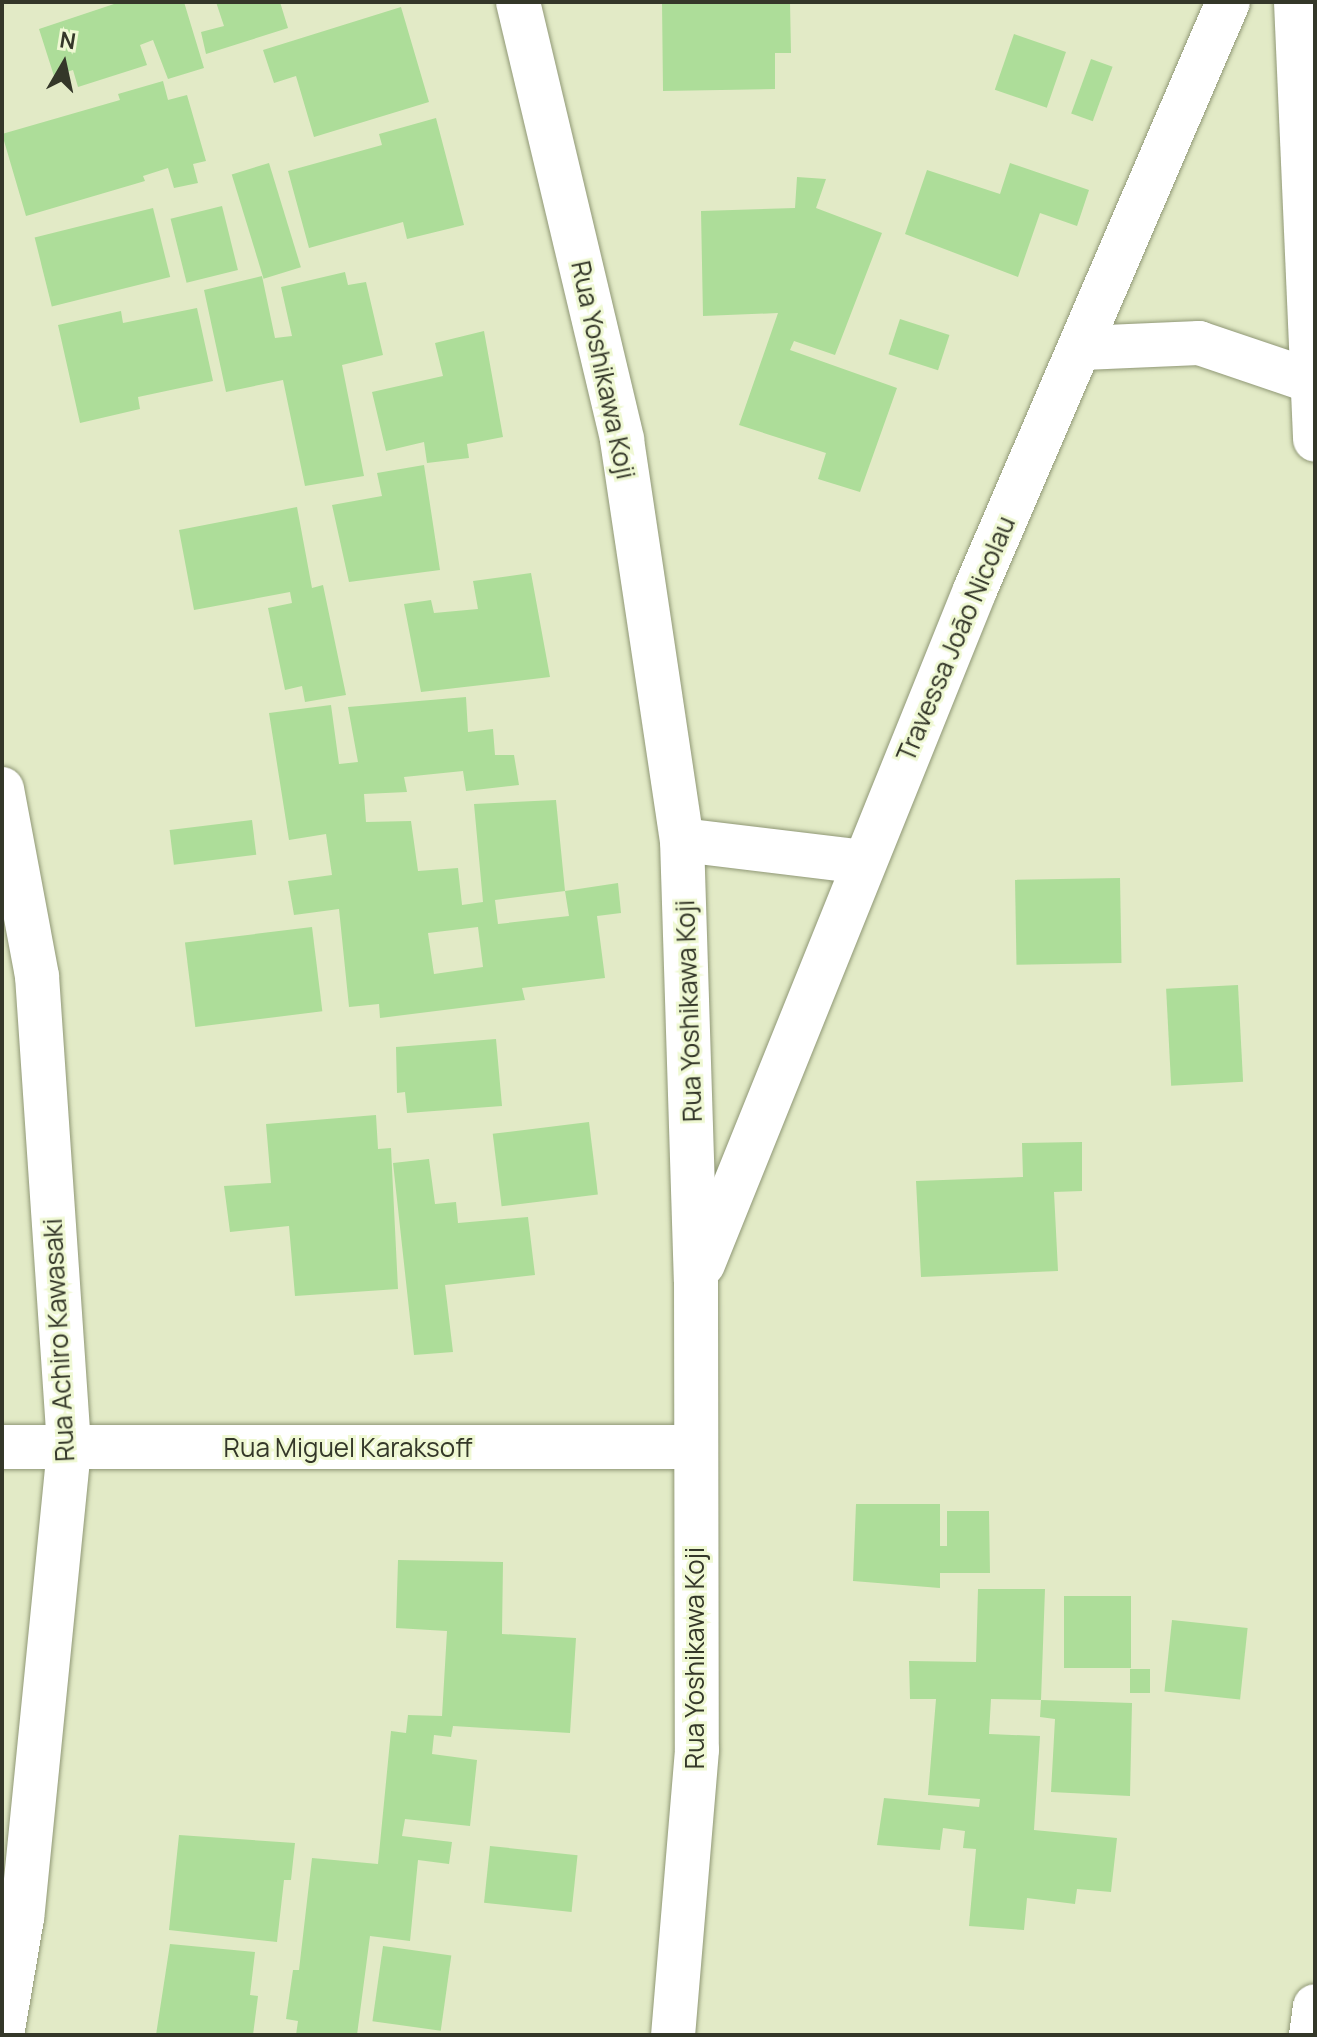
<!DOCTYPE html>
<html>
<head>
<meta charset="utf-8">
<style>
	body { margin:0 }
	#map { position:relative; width:1317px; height:2037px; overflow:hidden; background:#e2eac6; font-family:Manrope,sans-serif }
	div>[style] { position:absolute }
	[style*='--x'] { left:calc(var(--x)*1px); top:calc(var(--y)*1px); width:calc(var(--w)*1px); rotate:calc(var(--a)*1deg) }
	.building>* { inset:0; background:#addd99; transform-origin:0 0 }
	.roads { filter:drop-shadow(0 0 2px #909876) drop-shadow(0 0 2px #909876) }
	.street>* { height:44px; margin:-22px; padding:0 22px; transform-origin:22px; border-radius:22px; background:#fff }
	span { translate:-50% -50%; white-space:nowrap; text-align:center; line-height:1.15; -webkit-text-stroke:6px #eff8d3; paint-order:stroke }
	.street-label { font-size:26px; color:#343729 }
	.frame { position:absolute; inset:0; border:4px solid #343729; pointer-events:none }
	.north { position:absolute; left:24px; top:24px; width:80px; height:80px; -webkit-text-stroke:6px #eff8d3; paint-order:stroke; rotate:9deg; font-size:22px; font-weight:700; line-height:32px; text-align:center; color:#343729 }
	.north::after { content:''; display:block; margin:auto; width:28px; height:36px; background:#343729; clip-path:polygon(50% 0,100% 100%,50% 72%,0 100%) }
</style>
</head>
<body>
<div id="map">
	<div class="building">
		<div style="clip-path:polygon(120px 2px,184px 2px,204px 68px,168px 79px,153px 40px,140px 45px,147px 65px,78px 87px,73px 70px,54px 76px,39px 29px)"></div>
		<div style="clip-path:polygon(216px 2px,280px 2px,288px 28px,206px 54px,201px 32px,224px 26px)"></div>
		<div style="clip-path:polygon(662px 2px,790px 2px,791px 53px,775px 53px,775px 89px,663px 91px)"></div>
		<div style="clip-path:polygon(401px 7px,429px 102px,314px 137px,296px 76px,274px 83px,263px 50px)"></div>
		<div style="left:1014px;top:34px;width:55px;height:59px;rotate:19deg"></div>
		<div style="left:1091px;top:59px;width:23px;height:58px;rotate:20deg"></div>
		<div style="clip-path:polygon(163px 81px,168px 100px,187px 95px,206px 161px,193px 164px,198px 183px,174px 188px,168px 168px,143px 176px,145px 181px,26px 216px,2px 134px,120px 100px,118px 94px)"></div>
		<div style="clip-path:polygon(436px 118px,464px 225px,407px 239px,403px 222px,309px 248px,288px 171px,382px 145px,379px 134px)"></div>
		<div style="left:269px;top:163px;width:109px;height:39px;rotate:73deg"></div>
		<div style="clip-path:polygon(1010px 163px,1089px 190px,1077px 226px,1040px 213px,1018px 277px,905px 234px,927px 170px,1000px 194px)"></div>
		<div style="clip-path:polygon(797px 177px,826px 179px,816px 208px,882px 233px,835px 355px,794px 341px,790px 350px,897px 388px,860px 492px,818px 479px,826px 453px,739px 425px,778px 313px,703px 316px,701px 211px,795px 208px)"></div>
		<div style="left:222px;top:206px;width:66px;height:53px;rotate:76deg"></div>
		<div style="left:153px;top:208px;width:71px;height:122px;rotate:76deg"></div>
		<div style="clip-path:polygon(345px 272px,348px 285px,366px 282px,383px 355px,342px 365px,364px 476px,305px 486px,283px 380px,226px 392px,204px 290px,262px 276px,275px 338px,292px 336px,281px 287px)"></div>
		<div style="clip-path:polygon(197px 308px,213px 381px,138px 397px,140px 409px,80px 423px,58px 325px,121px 311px,123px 323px)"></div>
		<div style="left:900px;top:319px;width:52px;height:37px;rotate:18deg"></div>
		<div style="clip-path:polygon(484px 331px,503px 437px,467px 444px,469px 458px,427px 463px,424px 442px,386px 451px,372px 392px,443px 376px,435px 343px)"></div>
		<div style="clip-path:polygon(424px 465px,440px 570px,349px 582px,332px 505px,382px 496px,377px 473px)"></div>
		<div style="clip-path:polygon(297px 507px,312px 588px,323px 585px,346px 695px,305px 702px,302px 686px,285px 690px,268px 608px,292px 603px,290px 592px,194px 610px,179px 530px)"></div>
		<div style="clip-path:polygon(531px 573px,550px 677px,421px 692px,404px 604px,431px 600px,434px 613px,478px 609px,473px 581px)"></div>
		<div style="clip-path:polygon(evenodd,466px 697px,468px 732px,493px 729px,495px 755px,514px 755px,519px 785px,466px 791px,463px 771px,404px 777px,407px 792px,364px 794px,366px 822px,411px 821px,418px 871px,458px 868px,462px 905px,483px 902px,474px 804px,556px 800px,565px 891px,495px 900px,498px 924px,569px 916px,565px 891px,618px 883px,621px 913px,597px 916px,605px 978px,522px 988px,525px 1000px,380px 1018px,379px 1004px,349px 1007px,339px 909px,294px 915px,288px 881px,332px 875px,326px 834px,289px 840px,269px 713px,331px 705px,339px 764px,358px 762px,348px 707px,466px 697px,478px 927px,483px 967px,434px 974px,428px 933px,478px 927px)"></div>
		<div style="left:252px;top:820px;width:35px;height:83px;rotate:83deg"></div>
		<div style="left:1120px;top:878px;width:85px;height:105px;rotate:89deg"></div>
		<div style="left:312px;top:927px;width:85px;height:128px;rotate:83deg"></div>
		<div style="left:1238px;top:985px;width:97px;height:72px;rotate:87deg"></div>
		<div style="clip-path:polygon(496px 1039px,502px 1106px,407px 1113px,405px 1092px,397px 1093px,396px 1047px)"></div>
		<div style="clip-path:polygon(376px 1115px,378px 1149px,391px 1148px,398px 1289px,295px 1296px,289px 1226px,230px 1232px,224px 1186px,271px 1183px,266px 1124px)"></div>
		<div style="left:589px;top:1122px;width:73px;height:97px;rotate:83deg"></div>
		<div style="clip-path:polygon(1082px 1142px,1082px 1191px,1054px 1192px,1058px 1271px,921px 1277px,916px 1181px,1023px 1177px,1022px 1143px)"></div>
		<div style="clip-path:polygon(429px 1159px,435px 1204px,456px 1202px,458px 1223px,528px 1217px,535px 1275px,445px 1285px,453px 1352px,414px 1355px,393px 1163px)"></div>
		<div style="clip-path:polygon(856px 1504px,940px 1504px,940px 1546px,947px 1546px,947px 1511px,989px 1511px,990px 1573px,940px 1573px,940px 1588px,853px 1581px)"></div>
		<div style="clip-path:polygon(398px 1560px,503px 1562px,502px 1634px,576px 1638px,570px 1733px,453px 1726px,451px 1737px,434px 1735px,432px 1754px,477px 1760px,470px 1826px,405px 1819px,402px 1836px,452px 1842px,449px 1864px,418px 1860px,410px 1941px,370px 1936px,357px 2035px,296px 2035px,298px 2021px,286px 2019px,293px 1970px,299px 1970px,312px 1858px,378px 1864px,391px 1731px,406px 1733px,408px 1715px,442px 1716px,447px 1631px,396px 1628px)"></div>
		<div style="clip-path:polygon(978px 1589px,1045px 1589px,1041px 1700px,991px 1699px,989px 1734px,1040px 1736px,1034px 1830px,1117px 1838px,1111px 1892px,1077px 1889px,1075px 1904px,1027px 1898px,1024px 1930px,969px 1926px,976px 1849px,963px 1848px,965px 1831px,943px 1828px,940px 1850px,877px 1845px,884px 1798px,979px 1807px,980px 1799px,928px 1795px,936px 1699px,910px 1699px,909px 1661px,976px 1662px)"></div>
		<div style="left:1064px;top:1596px;width:67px;height:72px"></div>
		<div style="left:1172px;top:1620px;width:76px;height:72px;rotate:6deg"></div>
		<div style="left:1130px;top:1669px;width:20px;height:24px"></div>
		<div style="clip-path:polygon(1041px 1700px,1132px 1703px,1130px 1796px,1051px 1792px,1055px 1719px,1040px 1717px)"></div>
		<div style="clip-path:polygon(179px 1835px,295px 1843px,291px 1880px,284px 1880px,277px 1942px,169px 1930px)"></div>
		<div style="left:490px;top:1846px;width:88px;height:57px;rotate:6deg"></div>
		<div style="clip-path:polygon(170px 1944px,255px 1952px,250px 1995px,258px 1996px,253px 2035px,156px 2035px)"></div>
		<div style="left:383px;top:1946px;width:69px;height:76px;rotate:8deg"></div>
	</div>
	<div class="roads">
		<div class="street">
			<div style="--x:518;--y:2;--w:450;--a:76.6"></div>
			<div style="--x:622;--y:440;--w:404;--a:81.5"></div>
			<div style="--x:682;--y:840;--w:441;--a:88.2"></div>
			<div style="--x:696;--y:1281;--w:469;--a:89.9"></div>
			<div style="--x:697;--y:1750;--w:286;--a:94.8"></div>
			<div style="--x:1296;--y:2;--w:438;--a:87.5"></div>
			<div style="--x:1083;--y:348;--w:116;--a:-2.5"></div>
			<div style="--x:1199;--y:343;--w:118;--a:18.7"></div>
			<div style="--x:2;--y:789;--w:190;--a:79.4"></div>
			<div style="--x:37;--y:976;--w:474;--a:86.1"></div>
			<div style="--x:69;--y:1449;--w:471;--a:95.7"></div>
			<div style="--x:22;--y:1918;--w:119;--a:99.7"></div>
			<div style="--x:682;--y:840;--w:182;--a:6.9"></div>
			<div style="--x:703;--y:1264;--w:727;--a:-68.02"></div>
			<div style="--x:975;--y:590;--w:640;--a:-66.72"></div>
			<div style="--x:2;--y:1447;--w:693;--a:0"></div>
			<div style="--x:1311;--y:2035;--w:29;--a:-82"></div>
		</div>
	</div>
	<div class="street-label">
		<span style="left:603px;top:370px;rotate:78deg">Rua Yoshikawa Koji</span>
		<span style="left:956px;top:639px;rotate:-67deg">Travessa João Nicolau</span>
		<span style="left:689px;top:1011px;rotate:-92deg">Rua Yoshikawa Koji</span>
		<span style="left:59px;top:1340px;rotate:-93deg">Rua Achiro Kawasaki</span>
		<span style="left:348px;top:1448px">Rua Miguel Karaksoff</span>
		<span style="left:695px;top:1658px;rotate:-90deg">Rua Yoshikawa Koji</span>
	</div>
	<div class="frame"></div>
	<div class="north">N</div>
</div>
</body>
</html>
